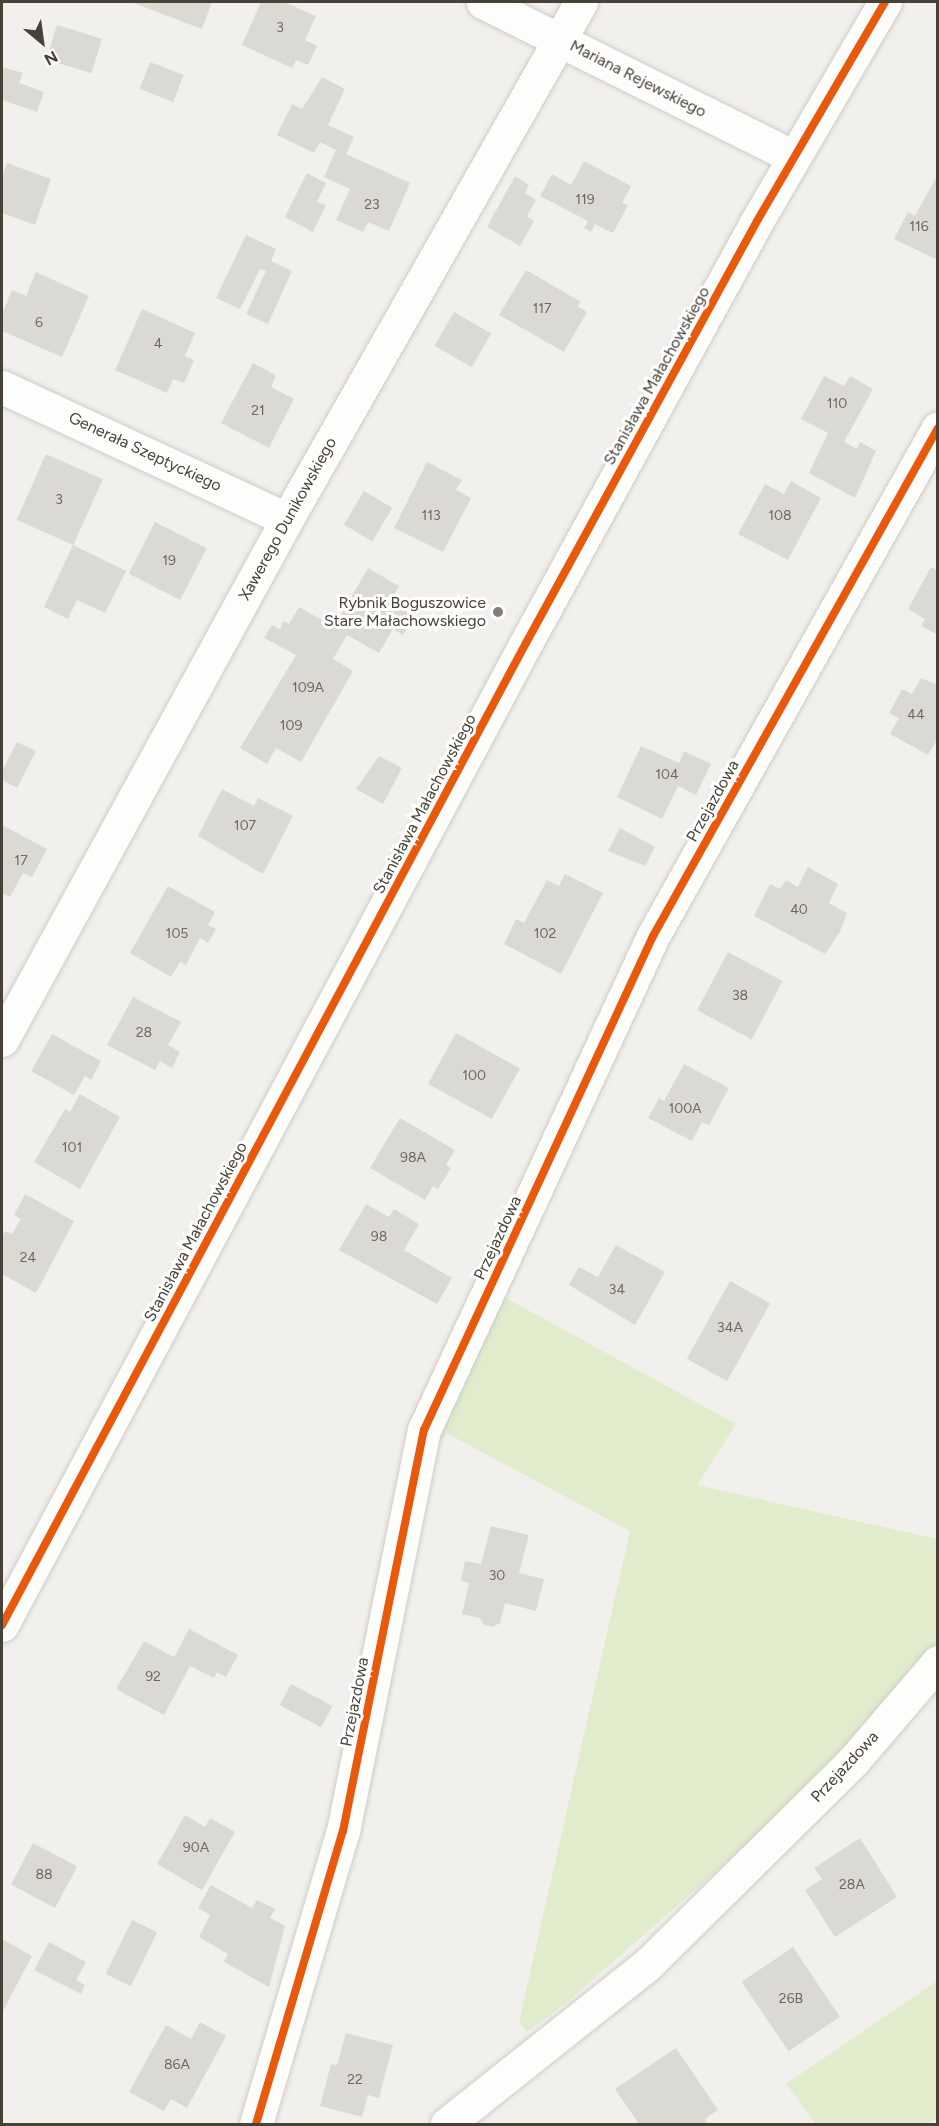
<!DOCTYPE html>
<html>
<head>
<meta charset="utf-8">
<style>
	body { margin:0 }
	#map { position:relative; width:939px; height:2126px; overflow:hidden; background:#f2f0ec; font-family:Figtree,sans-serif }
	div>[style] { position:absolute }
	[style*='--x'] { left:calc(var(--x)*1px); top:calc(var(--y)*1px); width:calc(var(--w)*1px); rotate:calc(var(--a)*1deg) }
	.green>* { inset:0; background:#e0eccc }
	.building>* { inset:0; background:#dbd9d4; transform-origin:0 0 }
	.roads { filter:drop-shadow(0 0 2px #ceccc8) drop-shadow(0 0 2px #ceccc8) }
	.minor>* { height:33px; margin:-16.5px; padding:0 16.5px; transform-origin:16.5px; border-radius:16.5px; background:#fdfdfc }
	.cycleway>* { height:8px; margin:-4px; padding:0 4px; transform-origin:4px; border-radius:4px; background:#e8590c }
	.dots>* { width:16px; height:16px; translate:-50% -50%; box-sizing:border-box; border:3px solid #fff; border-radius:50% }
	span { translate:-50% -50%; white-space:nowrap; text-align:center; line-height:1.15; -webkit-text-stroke:6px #fff; paint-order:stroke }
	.number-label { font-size:14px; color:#6e685f }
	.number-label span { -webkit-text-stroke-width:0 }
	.street-label { font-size:16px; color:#484137 }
	.poi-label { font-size:16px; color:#484137 }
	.right { translate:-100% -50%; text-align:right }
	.frame { position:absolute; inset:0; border:3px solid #484137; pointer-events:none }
	.north { position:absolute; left:12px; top:12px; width:60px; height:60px; -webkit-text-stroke:4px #fff; paint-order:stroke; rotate:151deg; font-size:16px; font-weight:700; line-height:24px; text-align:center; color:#484137 }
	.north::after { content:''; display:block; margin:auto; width:21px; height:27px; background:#484137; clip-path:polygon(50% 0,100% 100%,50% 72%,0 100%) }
</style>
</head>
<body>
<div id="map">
	<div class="green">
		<div style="clip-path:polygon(504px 1297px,736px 1424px,697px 1485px,937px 1539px,937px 1646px,843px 1760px,565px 2004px,527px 2032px,519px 2022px,630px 1531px,448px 1434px,433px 1446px)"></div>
		<div style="clip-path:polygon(937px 1981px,937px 2118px,928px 2124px,816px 2124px,786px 2084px)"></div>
	</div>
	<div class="building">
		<div style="clip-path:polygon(131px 2px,212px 2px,202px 29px)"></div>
		<div style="clip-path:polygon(261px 2px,284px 2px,316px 16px,305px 40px,317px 46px,308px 65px,296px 60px,292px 68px,242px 45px)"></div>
		<div style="left:57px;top:25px;width:47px;height:36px;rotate:17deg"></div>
		<div style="left:150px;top:62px;width:36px;height:29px;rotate:21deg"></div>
		<div style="clip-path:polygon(2px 67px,23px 73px,19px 83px,44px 92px,37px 112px,2px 100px)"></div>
		<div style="clip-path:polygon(322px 77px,345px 89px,328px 125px,354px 137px,346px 154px,410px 183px,389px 231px,368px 222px,363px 232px,336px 220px,350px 189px,324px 177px,336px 150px,320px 142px,314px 153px,277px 135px,292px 104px,302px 109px)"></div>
		<div style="clip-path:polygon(584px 161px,631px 186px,622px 203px,628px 205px,613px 233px,595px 224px,591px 232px,584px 228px,588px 221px,540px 196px,552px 174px,571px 185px)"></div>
		<div style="clip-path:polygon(7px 163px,51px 179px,35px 225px,2px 213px,2px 177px)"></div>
		<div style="clip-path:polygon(307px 173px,326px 183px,317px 202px,326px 205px,313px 232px,285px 217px)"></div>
		<div style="clip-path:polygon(938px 174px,938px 260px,894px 239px,908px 212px,915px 216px)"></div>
		<div style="clip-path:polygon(515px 176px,529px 185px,525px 193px,536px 200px,527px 216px,534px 221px,520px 246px,487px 227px)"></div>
		<div style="clip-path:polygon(246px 235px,276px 249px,271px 261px,292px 271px,268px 324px,246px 314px,266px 271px,260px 269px,240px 309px,216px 298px)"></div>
		<div style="clip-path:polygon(526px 270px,581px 302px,577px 306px,587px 312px,564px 352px,499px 315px)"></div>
		<div style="clip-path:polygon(36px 272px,89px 296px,62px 357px,2px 331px,2px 314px,12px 290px,26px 296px)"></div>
		<div style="clip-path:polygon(142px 309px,195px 333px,185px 356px,194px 360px,184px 383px,173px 379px,167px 393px,115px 370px)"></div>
		<div style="left:454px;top:312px;width:43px;height:39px;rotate:30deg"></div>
		<div style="clip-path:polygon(253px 363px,276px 375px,271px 387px,294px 399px,269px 448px,221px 423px)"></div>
		<div style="clip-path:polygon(824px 376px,844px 386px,850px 376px,873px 389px,844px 442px,857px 449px,860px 442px,876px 451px,855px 498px,809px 473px,828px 433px,801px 419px)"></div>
		<div style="left:46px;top:454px;width:62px;height:72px;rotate:24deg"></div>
		<div style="clip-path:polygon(427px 462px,462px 480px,456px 490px,471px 498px,443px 552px,394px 528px)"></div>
		<div style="clip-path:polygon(791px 481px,821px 498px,788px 560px,738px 534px,765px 484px,784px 494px)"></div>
		<div style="left:364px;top:491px;width:33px;height:39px;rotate:31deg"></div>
		<div style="left:155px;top:522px;width:58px;height:58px;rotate:27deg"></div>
		<div style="clip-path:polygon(73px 545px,126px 571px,105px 613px,77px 600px,68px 619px,44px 607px)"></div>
		<div style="clip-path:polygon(931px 567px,938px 571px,938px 635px,921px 626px,925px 619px,908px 609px)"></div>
		<div style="clip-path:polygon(368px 568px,399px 586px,392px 598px,416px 612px,403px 635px,393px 629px,379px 653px,347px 635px,333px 659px,353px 671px,301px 762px,276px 748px,267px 764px,240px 748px,296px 655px,264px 638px,272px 625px,280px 629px,284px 621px,289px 624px,299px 607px,334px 627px)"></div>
		<div style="clip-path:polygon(921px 678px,938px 685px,938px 738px,928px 755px,890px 734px,899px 718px,889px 713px,902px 689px,912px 694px)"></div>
		<div style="clip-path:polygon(17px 742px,36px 751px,17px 788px,2px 780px,2px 771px)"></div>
		<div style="clip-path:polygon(641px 746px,679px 763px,684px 751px,711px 764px,696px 795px,678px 786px,662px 819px,617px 797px)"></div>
		<div style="clip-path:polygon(379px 756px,402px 768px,383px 804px,356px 789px)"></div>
		<div style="clip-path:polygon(222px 789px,254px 806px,258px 798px,293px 816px,263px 874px,198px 836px)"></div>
		<div style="clip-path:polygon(2px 825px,47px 849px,32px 877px,23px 873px,10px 897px,2px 893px)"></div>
		<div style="clip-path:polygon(620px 828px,655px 847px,645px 866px,608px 851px)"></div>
		<div style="clip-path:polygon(808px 867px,838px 884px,829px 903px,847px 913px,840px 932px,825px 954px,754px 916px,770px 884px,780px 889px,786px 880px,798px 887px)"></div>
		<div style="clip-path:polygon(565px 874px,603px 893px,561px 974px,504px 944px,516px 919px,524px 923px,547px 880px,559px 886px)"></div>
		<div style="clip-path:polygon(168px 886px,215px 912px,208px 925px,216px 929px,208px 943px,200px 938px,186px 965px,180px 962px,171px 977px,130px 953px)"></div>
		<div style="left:728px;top:952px;width:62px;height:66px;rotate:28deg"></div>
		<div style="clip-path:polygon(133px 997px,181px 1022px,168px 1045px,180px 1052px,172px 1068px,160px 1061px,155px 1070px,107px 1045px)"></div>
		<div style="left:456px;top:1033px;width:73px;height:58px;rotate:29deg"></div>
		<div style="clip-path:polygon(52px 1034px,101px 1061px,91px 1080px,85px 1076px,74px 1095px,31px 1071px)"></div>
		<div style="clip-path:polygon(684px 1064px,729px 1088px,709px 1125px,702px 1122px,692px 1141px,648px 1118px,659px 1098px,664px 1101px)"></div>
		<div style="clip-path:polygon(80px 1094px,120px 1117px,80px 1189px,34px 1162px,65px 1109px,70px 1112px)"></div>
		<div style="clip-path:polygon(400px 1118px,455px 1150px,446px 1165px,451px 1168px,438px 1189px,433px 1186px,425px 1200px,370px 1168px)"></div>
		<div style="clip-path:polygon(25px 1194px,74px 1221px,36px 1293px,2px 1274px,2px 1237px,5px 1231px,12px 1234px,21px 1219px,14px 1215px)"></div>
		<div style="clip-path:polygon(366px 1204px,389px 1217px,394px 1209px,419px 1224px,404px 1250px,452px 1278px,437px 1304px,339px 1250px)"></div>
		<div style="clip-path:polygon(616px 1245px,665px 1272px,635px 1325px,569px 1285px,579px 1267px,598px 1277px)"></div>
		<div style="left:730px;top:1281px;width:46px;height:89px;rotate:29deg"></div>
		<div style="clip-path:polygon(491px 1526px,529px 1535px,519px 1573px,544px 1579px,536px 1611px,505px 1603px,500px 1623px,493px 1627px,484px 1625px,480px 1618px,462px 1614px,469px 1583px,461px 1581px,465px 1561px,481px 1564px)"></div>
		<div style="clip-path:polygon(189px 1629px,238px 1655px,226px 1677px,217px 1672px,214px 1678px,190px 1666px,164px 1715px,116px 1689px,144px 1641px,174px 1657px)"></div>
		<div style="left:291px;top:1684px;width:47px;height:24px;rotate:28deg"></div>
		<div style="clip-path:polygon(185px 1815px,205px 1827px,210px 1818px,235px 1832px,202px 1890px,157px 1864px)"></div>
		<div style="clip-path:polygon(860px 1838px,897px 1897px,835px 1937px,805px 1890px,822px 1879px,814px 1868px)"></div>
		<div style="left:33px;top:1843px;width:50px;height:47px;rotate:28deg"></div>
		<div style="clip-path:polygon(211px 1885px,252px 1908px,257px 1900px,275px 1909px,270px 1918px,285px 1926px,269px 1987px,224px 1962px,228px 1954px,199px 1937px,210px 1915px,198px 1908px)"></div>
		<div style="left:132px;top:1920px;width:28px;height:60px;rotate:26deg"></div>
		<div style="clip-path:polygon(2px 1939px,32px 1956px,2px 2013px)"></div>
		<div style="clip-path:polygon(49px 1942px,86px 1962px,76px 1980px,85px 1985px,81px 1994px,34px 1970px)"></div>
		<div style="left:793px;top:1947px;width:84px;height:62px;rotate:56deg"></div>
		<div style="clip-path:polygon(200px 2022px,226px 2036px,187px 2108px,171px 2099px,164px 2111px,129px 2092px,166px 2025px,191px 2039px)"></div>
		<div style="clip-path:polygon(346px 2033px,393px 2045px,379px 2098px,368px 2095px,362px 2117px,320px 2106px,331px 2064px,337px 2065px)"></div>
		<div style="clip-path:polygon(676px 2048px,718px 2110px,705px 2119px,708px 2124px,639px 2124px,615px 2089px)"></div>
	</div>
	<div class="roads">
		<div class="minor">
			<div style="--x:483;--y:2;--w:347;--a:26.5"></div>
			<div style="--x:2;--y:387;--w:314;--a:24.9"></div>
			<div style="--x:2;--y:1040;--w:594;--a:-61.32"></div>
			<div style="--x:287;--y:519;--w:595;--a:-60.37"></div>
			<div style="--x:2;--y:1625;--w:1113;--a:-61.92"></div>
			<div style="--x:526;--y:643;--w:481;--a:-61.3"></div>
			<div style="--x:757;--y:221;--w:254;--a:-59.7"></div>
			<div style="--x:256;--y:2124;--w:306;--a:-73.5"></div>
			<div style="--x:343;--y:1831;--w:409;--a:-78.6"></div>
			<div style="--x:424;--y:1430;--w:544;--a:-65.13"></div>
			<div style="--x:653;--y:936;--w:582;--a:-60.71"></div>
			<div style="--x:447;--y:2124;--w:257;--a:-38.5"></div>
			<div style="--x:648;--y:1964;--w:290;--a:-44.7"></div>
			<div style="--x:854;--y:1760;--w:129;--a:-49.4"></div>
		</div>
	</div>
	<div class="cycleway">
		<div style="--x:2;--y:1625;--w:1113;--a:-61.92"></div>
		<div style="--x:526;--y:643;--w:481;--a:-61.3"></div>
		<div style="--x:757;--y:221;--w:254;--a:-59.7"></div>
		<div style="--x:256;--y:2124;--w:306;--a:-73.5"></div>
		<div style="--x:343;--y:1831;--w:409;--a:-78.6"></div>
		<div style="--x:424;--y:1430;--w:544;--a:-65.13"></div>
		<div style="--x:653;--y:936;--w:582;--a:-60.71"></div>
	</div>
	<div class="dots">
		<div style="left:498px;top:612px;background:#847e76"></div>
	</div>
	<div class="number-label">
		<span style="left:280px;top:28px">3</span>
		<span style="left:585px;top:200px">119</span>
		<span style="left:372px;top:205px">23</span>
		<span style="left:919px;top:227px">116</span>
		<span style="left:542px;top:309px">117</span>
		<span style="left:39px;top:323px">6</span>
		<span style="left:158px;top:344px">4</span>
		<span style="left:837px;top:404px">110</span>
		<span style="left:258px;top:411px">21</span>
		<span style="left:59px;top:500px">3</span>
		<span style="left:431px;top:516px">113</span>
		<span style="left:780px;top:516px">108</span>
		<span style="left:169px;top:561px">19</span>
		<span style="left:308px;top:688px">109A</span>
		<span style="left:916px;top:715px">44</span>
		<span style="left:291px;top:726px">109</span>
		<span style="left:667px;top:775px">104</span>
		<span style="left:245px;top:826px">107</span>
		<span style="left:21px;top:861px">17</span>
		<span style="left:799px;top:910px">40</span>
		<span style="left:177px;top:934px">105</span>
		<span style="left:545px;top:934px">102</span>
		<span style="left:740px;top:996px">38</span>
		<span style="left:144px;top:1033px">28</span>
		<span style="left:474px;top:1076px">100</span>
		<span style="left:685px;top:1109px">100A</span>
		<span style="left:72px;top:1148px">101</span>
		<span style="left:413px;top:1158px">98A</span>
		<span style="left:379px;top:1237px">98</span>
		<span style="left:28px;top:1258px">24</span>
		<span style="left:617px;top:1290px">34</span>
		<span style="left:730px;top:1328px">34A</span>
		<span style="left:497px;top:1576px">30</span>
		<span style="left:153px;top:1677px">92</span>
		<span style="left:196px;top:1848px">90A</span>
		<span style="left:44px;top:1875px">88</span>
		<span style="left:852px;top:1885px">28A</span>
		<span style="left:791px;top:1999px">26B</span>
		<span style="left:177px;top:2065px">86A</span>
		<span style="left:355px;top:2080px">22</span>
	</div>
	<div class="street-label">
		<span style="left:638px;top:79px;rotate:27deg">Mariana Rejewskiego</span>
		<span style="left:657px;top:376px;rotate:-61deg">Stanisława Małachowskiego</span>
		<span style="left:145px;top:452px;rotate:25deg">Generała Szeptyckiego</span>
		<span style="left:288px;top:519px;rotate:-61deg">Xawerego Dunikowskiego</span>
		<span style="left:713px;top:801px;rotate:-61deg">Przejazdowa</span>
		<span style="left:425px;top:804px;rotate:-62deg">Stanisława Małachowskiego</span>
		<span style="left:196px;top:1232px;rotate:-62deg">Stanisława Małachowskiego</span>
		<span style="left:498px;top:1238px;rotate:-65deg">Przejazdowa</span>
		<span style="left:355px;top:1702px;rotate:-79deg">Przejazdowa</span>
		<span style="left:845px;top:1767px;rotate:-47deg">Przejazdowa</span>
	</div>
	<div class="poi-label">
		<span class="right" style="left:486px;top:612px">Rybnik Boguszowice<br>Stare Małachowskiego</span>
	</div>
	<div class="frame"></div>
	<div class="north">N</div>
</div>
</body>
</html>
